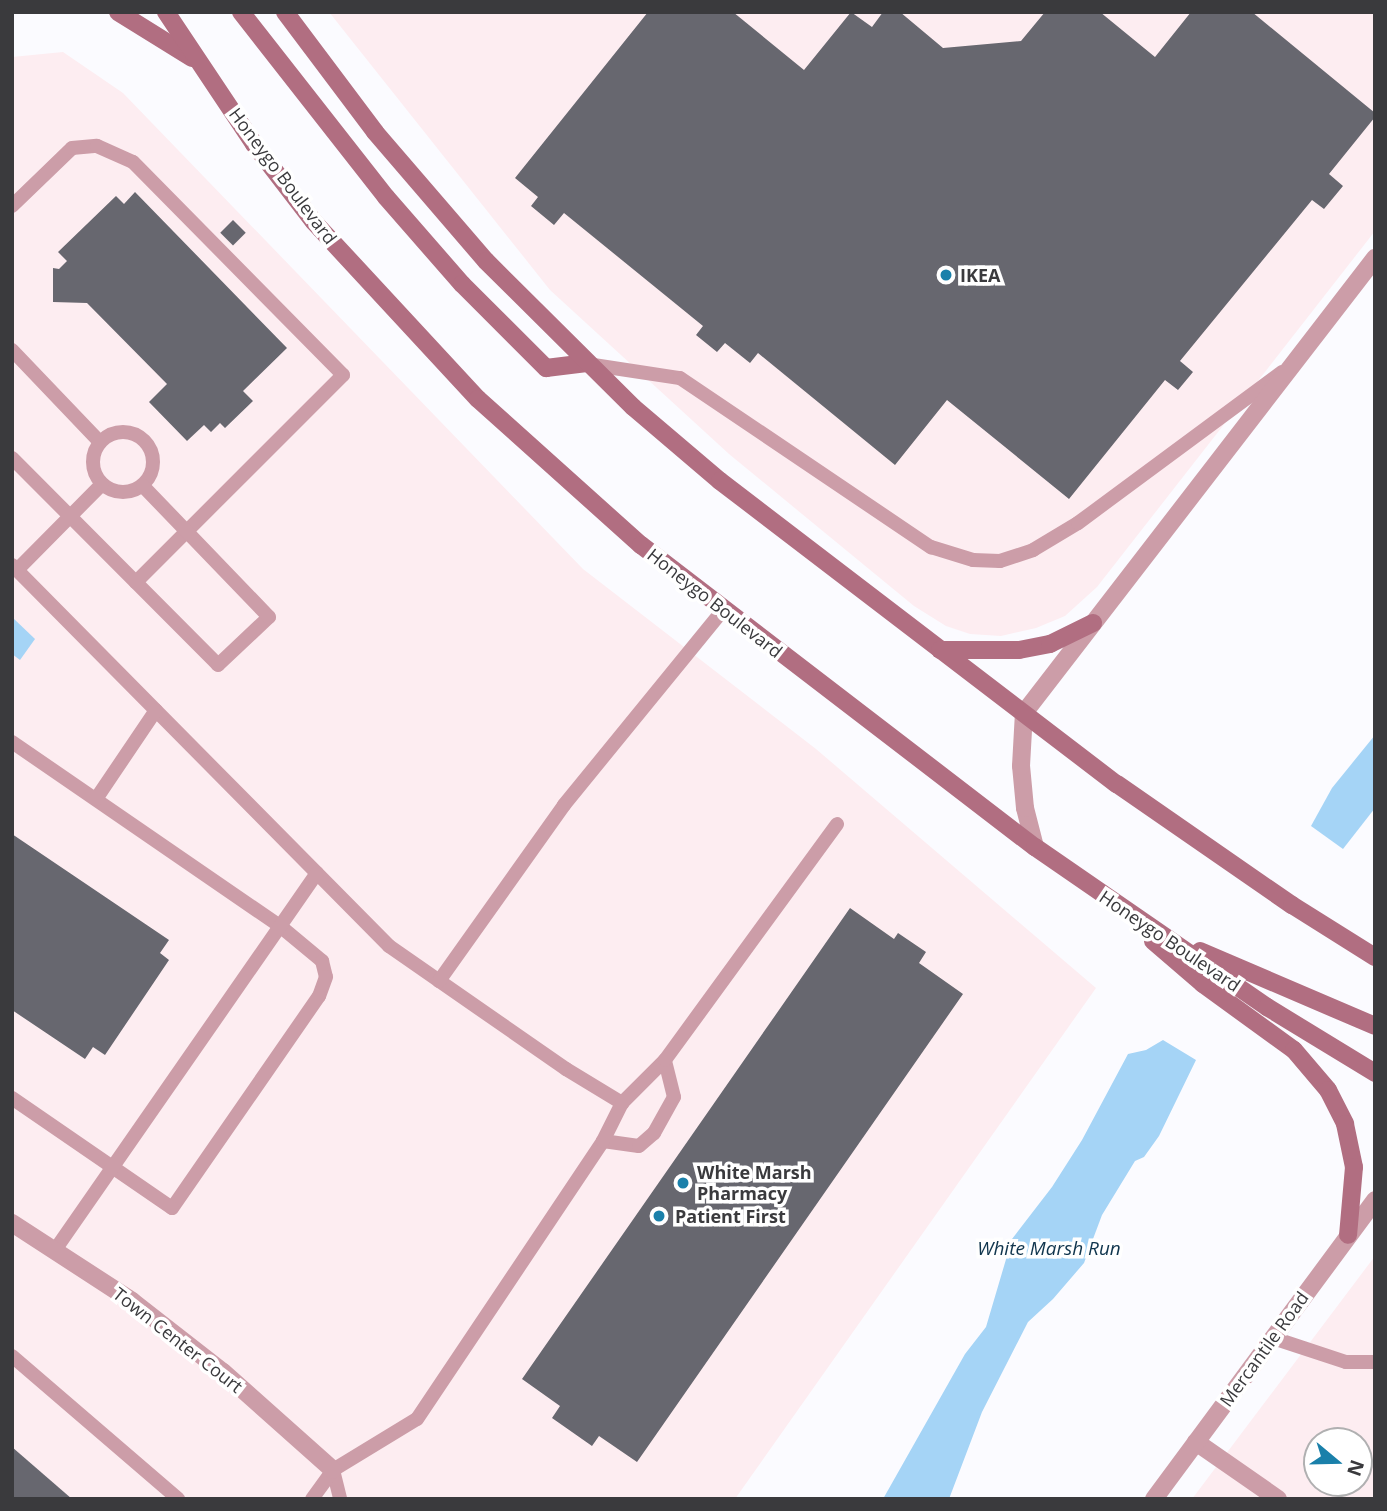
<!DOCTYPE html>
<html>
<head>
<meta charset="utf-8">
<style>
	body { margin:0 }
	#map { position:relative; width:1387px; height:1511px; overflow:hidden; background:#fbfbff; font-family:"Open Sans",sans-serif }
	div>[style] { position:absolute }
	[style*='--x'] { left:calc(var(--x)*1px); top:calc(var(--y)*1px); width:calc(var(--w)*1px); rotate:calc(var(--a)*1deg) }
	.commercial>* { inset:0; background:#fdedf1 }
	.water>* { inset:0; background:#a5d4f6 }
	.building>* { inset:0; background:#67676f; transform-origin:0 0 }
	.lane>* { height:14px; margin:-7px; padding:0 7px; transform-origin:7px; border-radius:7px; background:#cc9da8 }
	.lane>.ring { margin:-7px; padding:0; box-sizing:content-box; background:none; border:14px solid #cc9da8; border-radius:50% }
	.street>* { height:18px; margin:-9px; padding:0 9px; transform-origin:9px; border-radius:9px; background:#cc9da8 }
	.secondary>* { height:18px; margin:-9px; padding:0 9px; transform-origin:9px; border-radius:9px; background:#b16e81 }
	.dots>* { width:19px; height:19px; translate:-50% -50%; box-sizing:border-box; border:4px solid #fff; border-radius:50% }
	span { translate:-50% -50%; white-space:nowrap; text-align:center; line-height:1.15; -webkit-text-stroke:7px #fff; paint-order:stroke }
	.street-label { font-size:18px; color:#3a3a3d }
	.poi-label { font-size:18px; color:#3a3a3d; font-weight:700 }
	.left { translate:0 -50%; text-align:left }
	.water-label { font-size:19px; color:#10354d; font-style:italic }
	.frame { position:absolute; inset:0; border:14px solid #3a3a3d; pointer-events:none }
	.north { position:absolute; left:1303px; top:1427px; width:70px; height:70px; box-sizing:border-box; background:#fff; border:2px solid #b0b0b1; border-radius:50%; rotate:109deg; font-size:19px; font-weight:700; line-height:28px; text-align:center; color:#3a3a3d }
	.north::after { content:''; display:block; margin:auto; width:24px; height:32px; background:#1a80aa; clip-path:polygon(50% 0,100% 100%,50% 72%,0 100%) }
</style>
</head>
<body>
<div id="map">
	<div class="commercial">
		<div style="clip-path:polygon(329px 12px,1375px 12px,1375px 231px,1097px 587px,1065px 616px,1036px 628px,1001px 636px,970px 634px,946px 626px,914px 606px,729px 454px,550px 290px)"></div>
		<div style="clip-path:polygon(63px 52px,123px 93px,583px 569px,816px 749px,1096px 988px,735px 1499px,12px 1499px,12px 57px)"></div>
		<div style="clip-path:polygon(evenodd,1375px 1256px,1375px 1499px,1192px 1499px,1375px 1256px,1317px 1441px,1359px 1441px,1359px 1483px,1317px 1483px,1317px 1441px)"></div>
	</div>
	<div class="water">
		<div style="clip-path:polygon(12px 617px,35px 639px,20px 660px,12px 654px)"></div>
		<div style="clip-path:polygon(1375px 735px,1375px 808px,1343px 849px,1311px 826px,1332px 788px)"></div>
		<div style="clip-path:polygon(1163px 1040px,1196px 1060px,1159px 1136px,1144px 1157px,1135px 1161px,1102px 1215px,1084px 1263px,1053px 1299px,1028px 1322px,982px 1412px,949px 1499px,883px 1499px,965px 1354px,986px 1327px,1012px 1239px,1052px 1187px,1082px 1140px,1128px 1054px,1146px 1050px)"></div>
	</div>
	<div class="building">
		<div style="clip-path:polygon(648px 12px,733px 12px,804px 70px,851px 12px,872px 27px,883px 12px,900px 12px,943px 48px,1021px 41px,1045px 12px,1100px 12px,1155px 57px,1191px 12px,1252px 12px,1375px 113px,1375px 117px,1329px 174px,1343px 186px,1324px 209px,1312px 200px,1180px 361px,1193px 372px,1178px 390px,1165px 380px,1069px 499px,947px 400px,895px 465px,758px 353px,750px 363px,725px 343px,717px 352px,696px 335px,703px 326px,564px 213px,554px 225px,531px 206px,538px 197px,515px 178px)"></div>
		<div style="clip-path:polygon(135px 192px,287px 348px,243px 391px,253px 401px,225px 428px,220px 423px,211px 432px,204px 425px,187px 441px,149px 402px,167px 384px,87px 303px,53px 302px,53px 268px,59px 269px,67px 261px,58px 252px,116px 196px,124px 204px)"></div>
		<div style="left:233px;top:220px;width:18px;height:18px;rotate:45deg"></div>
		<div style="clip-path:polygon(12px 834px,169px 940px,160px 953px,169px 960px,105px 1055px,93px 1047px,85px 1059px,12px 1010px)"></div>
		<div style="clip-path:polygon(850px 908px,894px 939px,898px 933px,926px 952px,919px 963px,963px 994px,637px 1462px,599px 1436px,592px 1446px,552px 1418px,560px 1406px,522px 1379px)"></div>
		<div style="clip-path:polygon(12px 1447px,72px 1499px,12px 1499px)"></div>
	</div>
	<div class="lane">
		<div style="--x:12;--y:206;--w:83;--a:-44"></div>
		<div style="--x:72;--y:148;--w:25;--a:-5"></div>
		<div style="--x:97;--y:146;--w:39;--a:24"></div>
		<div style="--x:133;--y:162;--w:299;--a:45.4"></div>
		<div style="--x:343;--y:375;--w:293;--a:135"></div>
		<div style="--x:12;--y:350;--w:127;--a:46.3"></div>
		<div style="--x:587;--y:364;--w:94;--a:8.6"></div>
		<div style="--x:680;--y:378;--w:303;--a:34"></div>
		<div style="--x:931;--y:547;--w:44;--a:17.2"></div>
		<div style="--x:973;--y:560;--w:27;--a:2"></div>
		<div style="--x:1000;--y:561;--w:35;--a:-18"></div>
		<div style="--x:1033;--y:550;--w:52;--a:-31"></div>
		<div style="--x:1078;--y:523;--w:254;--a:-36.5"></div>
		<div class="ring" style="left:93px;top:432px;width:46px;height:46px"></div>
		<div style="--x:12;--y:458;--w:292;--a:45.1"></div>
		<div style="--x:218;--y:665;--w:70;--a:-43.3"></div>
		<div style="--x:269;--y:617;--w:182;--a:-133.9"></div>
		<div style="--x:12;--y:565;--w:536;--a:45.3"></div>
		<div style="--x:389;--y:946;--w:216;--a:34.8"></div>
		<div style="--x:566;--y:1069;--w:66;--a:31.3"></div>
		<div style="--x:17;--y:570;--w:121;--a:-45.3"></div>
		<div style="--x:12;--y:742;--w:325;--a:34.5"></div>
		<div style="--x:280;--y:926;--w:55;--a:39.8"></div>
		<div style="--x:322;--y:961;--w:16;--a:76"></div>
		<div style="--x:326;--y:977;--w:20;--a:110"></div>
		<div style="--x:319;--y:996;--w:258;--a:124.7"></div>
		<div style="--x:172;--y:1208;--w:194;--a:-145.5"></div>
		<div style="--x:96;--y:799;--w:107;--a:-56"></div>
		<div style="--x:439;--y:981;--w:216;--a:-54.6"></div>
		<div style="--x:564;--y:805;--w:252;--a:-50.8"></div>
		<div style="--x:603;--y:1141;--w:36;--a:8"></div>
		<div style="--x:639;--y:1146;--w:20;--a:-41"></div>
		<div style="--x:654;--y:1133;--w:41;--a:-60.9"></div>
		<div style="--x:674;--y:1097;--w:38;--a:-104"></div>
		<div style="--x:55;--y:1250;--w:459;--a:-55.2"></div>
		<div style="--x:1273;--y:1338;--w:77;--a:18.2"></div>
		<div style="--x:1346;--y:1362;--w:29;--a:0"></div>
		<div style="--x:12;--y:1356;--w:219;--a:40.7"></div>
		<div style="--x:333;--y:1470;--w:30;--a:76"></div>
		<div style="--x:312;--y:1499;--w:36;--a:-54"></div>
		<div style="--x:333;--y:1470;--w:98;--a:-31.3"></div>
		<div style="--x:417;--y:1419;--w:334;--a:-56.2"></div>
		<div style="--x:603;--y:1141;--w:42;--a:-63.4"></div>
		<div style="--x:622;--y:1103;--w:61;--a:-45"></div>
		<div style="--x:665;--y:1060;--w:292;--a:-53.9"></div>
	</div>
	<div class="street">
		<div style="--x:1035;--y:847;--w:40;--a:-104.4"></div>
		<div style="--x:1025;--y:808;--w:42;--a:-95.4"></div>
		<div style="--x:1021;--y:766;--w:53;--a:-86.8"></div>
		<div style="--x:1024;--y:713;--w:575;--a:-52.35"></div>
		<div style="--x:12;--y:1223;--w:143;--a:33"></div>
		<div style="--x:132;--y:1301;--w:115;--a:38"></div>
		<div style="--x:223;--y:1372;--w:147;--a:41.7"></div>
		<div style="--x:1196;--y:1442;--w:100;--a:34.8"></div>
		<div style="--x:1154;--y:1499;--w:372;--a:-53.5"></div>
	</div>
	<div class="secondary">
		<div style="--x:118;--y:12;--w:87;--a:31.9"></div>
		<div style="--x:166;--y:12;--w:159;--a:56.3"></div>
		<div style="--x:254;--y:144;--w:98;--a:52.4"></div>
		<div style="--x:314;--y:222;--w:241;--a:47.2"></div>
		<div style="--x:478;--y:399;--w:219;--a:41.9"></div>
		<div style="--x:641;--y:545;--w:496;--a:37.5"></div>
		<div style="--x:1035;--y:847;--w:282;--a:34.6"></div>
		<div style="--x:1267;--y:1007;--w:127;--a:31.4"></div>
		<div style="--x:241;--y:12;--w:235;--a:51.9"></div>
		<div style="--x:386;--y:197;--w:116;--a:48.9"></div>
		<div style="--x:462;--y:284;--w:119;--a:45"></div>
		<div style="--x:546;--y:368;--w:41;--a:-7"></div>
		<div style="--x:285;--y:12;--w:150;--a:53.1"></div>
		<div style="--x:375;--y:132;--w:170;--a:49.3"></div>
		<div style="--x:486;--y:261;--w:207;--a:44.8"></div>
		<div style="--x:633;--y:407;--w:114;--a:40.4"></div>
		<div style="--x:720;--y:481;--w:499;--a:37.4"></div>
		<div style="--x:1117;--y:784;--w:213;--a:34.7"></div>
		<div style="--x:1292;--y:905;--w:98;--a:32.1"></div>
		<div style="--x:940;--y:650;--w:79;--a:0"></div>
		<div style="--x:1019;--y:650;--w:32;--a:-11"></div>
		<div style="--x:1050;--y:644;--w:48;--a:-26"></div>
		<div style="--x:1153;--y:941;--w:66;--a:40.7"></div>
		<div style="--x:1203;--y:984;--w:112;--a:36"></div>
		<div style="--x:1294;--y:1050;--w:52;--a:49.6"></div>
		<div style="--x:1328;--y:1090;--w:38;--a:63"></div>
		<div style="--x:1345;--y:1124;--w:44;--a:78.2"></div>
		<div style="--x:1354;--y:1167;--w:68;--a:95"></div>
		<div style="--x:1200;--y:951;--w:190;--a:23.2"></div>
	</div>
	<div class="dots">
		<div style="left:946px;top:275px;background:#1a80aa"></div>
		<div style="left:683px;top:1183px;background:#1a80aa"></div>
		<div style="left:659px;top:1216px;background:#1a80aa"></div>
	</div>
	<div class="street-label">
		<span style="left:283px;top:176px;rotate:53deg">Honeygo Boulevard</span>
		<span style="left:715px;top:603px;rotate:38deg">Honeygo Boulevard</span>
		<span style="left:1170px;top:941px;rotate:34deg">Honeygo Boulevard</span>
		<span style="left:178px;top:1340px;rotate:38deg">Town Center Court</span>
		<span style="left:1264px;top:1349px;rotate:-54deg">Mercantile Road</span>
	</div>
	<div class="poi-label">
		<span class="left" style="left:960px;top:275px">IKEA</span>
		<span class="left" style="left:697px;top:1183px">White Marsh<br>Pharmacy</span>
		<span class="left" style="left:675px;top:1216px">Patient First</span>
	</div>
	<div class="water-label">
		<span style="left:1049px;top:1249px">White Marsh Run</span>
	</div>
	<div class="frame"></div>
	<div class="north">N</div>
</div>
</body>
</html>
